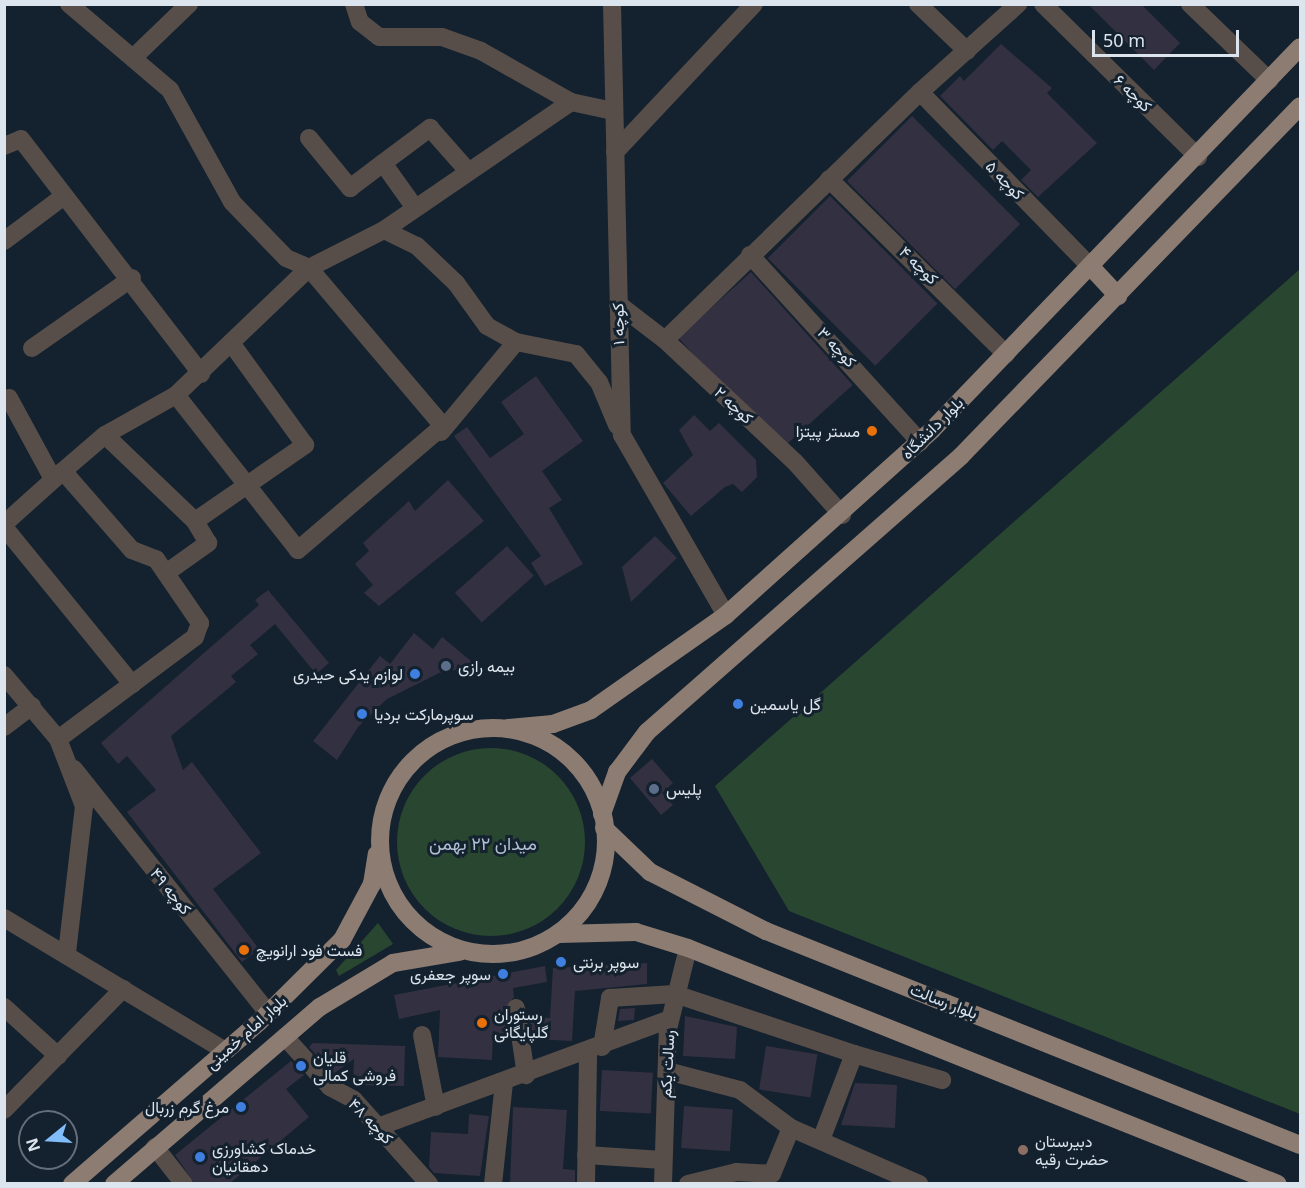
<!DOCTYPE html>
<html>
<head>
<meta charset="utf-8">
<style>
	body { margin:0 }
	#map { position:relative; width:1305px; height:1188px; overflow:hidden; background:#14212e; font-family:"Noto Sans",Vazirmatn,sans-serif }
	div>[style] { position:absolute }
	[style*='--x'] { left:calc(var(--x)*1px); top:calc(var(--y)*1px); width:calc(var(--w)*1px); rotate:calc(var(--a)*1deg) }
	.green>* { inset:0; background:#294730 }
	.round { border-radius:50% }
	.building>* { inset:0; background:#333042; transform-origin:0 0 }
	.minor>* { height:18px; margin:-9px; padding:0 9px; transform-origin:9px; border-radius:9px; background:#574e49 }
	.major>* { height:18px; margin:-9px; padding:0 9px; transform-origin:9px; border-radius:9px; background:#8d7c72 }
	.major>.ring { margin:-9px; padding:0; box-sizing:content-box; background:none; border:18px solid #8d7c72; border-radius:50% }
	.dots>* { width:16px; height:16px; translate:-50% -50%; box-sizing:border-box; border:3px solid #14212e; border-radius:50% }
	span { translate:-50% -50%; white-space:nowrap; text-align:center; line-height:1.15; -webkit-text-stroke:6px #14212e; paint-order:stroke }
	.street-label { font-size:16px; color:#dce5ee }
	.poi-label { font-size:16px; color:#dce5ee }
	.right { translate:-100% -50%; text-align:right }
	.left { translate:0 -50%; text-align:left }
	.neighbourhood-label { font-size:18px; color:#b0c0d2 }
	.frame { position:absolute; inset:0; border:6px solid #dce5ee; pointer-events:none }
	.north { position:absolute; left:18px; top:1110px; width:60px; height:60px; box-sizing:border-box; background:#14212e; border:2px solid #646f7b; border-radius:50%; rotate:252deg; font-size:16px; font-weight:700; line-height:24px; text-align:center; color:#dce5ee }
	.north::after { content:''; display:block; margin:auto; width:21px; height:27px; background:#81bdfa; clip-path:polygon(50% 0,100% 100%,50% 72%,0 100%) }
	.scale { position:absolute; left:1092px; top:30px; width:147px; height:27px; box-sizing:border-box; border:3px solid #dce5ee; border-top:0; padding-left:8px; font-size:18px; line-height:21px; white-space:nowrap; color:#dce5ee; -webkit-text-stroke:4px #14212e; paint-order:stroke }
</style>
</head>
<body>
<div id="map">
	<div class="green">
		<div style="clip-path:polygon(1300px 269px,1300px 1114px,789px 911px,715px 786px)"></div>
		<div class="round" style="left:397px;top:748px;width:188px;height:188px"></div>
		<div style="clip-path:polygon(378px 923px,393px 944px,339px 976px,336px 970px)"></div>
	</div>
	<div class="building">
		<div style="clip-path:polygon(1088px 4px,1141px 4px,1180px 43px,1154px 70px)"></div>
		<div style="clip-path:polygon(1001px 44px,1052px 88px,1047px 93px,1097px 143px,1038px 197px,1021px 180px,1031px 170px,1002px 141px,993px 150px,940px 96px,960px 76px,964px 81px)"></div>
		<div style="left:912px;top:116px;width:153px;height:92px;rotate:45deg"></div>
		<div style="left:830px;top:196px;width:152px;height:88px;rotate:45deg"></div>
		<div style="left:751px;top:272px;width:152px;height:98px;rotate:48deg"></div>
		<div style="clip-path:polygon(536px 376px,583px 441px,542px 471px,562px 500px,549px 508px,583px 564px,545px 586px,531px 563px,541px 556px,454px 436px,467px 427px,490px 458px,524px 434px,501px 402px)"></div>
		<div style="clip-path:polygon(694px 415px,710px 431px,719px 423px,756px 460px,757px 477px,742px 492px,733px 484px,725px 487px,691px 516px,663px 483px,693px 455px,679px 430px)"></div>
		<div style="clip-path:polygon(448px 480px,484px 521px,379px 606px,364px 593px,373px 585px,355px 564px,369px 551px,363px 543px,409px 501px,415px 511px)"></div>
		<div style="clip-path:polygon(655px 536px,677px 558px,631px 602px,622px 567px)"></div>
		<div style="left:507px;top:546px;width:40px;height:70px;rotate:48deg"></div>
		<div style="clip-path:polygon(268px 590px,329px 663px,316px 674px,275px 624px,250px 645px,258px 654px,231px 676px,236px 682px,171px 736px,183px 770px,192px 762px,261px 853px,213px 889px,259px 949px,242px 962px,127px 812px,156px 790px,127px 756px,118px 764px,101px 743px,259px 605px,255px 600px)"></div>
		<div style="clip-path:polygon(414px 633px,433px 649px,442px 637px,477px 666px,439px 673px,387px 699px,358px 727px,337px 760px,313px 741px,380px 656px,390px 664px)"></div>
		<div style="clip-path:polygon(652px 759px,673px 783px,662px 793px,673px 805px,661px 815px,630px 778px)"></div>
		<div style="clip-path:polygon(647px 963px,647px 984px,575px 991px,572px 1041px,532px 1039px,529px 1017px,550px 1018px,553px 968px)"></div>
		<div style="clip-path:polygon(545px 966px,547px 982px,513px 988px,514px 997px,505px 1009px,509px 1037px,493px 1036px,492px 1060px,438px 1057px,440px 1010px,399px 1019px,394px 995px)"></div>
		<div style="clip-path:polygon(635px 1008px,634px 1020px,618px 1021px,620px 1009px)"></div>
		<div style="clip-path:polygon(685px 1016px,737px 1027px,735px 1059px,683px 1056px)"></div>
		<div style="clip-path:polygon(313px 1043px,405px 1046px,404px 1086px,353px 1085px,354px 1059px,333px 1074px,309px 1047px)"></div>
		<div style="left:766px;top:1046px;width:52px;height:44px;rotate:9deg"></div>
		<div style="clip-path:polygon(291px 1061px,304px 1075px,286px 1089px,309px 1117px,229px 1184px,195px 1184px,175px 1155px)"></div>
		<div style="left:602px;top:1070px;width:51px;height:41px;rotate:3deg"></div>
		<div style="clip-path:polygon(855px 1083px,897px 1085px,895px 1128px,841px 1125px)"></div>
		<div style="left:684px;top:1106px;width:49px;height:42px;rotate:4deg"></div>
		<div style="clip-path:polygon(513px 1107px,567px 1110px,563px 1169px,575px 1170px,575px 1184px,510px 1184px)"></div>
		<div style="clip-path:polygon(469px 1114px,489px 1116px,480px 1176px,434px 1173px,429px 1167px,431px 1132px,468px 1134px)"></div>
	</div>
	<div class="minor">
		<div style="--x:69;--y:4;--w:133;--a:40.4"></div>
		<div style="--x:170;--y:90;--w:128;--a:61"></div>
		<div style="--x:232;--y:202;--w:78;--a:46"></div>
		<div style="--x:286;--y:258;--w:25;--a:23"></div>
		<div style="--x:309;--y:268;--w:84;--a:-26.9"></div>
		<div style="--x:384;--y:230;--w:227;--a:-34.4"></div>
		<div style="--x:571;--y:102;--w:43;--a:12.1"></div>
		<div style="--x:354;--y:4;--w:19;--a:72"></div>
		<div style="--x:360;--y:22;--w:24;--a:38"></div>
		<div style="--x:379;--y:37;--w:63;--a:0"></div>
		<div style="--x:442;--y:37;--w:41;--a:19.7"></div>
		<div style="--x:481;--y:51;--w:103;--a:29.5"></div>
		<div style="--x:612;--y:4;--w:431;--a:88.7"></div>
		<div style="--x:622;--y:435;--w:208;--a:60"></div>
		<div style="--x:918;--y:4;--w:68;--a:43.8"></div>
		<div style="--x:1043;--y:4;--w:218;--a:44.6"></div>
		<div style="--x:1190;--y:4;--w:110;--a:43.9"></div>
		<div style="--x:135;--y:56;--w:75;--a:-43.9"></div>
		<div style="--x:920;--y:92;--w:245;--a:45.7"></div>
		<div style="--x:309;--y:138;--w:65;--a:50.6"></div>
		<div style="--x:350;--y:188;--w:41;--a:-37.1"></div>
		<div style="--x:383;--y:163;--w:55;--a:54.6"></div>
		<div style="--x:4;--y:146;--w:18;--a:-22"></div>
		<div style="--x:21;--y:139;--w:296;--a:52.5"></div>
		<div style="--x:615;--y:152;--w:203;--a:-46.8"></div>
		<div style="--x:383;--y:163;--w:59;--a:-36.7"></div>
		<div style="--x:430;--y:128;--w:56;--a:48.6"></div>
		<div style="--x:829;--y:179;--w:249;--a:44.7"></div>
		<div style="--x:384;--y:230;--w:37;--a:26"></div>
		<div style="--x:417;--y:246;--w:54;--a:43.5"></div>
		<div style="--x:456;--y:283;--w:53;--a:54.2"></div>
		<div style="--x:487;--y:326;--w:33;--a:29"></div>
		<div style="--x:516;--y:342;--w:61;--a:11.3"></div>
		<div style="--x:576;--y:354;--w:36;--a:51"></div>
		<div style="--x:599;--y:382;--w:47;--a:67.3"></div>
		<div style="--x:4;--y:241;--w:75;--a:-36.9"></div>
		<div style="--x:750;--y:255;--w:253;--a:47.7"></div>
		<div style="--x:309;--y:268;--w:207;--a:49.7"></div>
		<div style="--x:443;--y:426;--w:191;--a:139.5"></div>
		<div style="--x:298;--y:550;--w:197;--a:-128.2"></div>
		<div style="--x:176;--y:395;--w:184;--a:-43.7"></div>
		<div style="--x:618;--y:304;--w:59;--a:37.5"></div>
		<div style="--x:665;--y:340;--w:178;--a:43.2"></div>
		<div style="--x:795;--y:462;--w:71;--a:48.4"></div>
		<div style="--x:665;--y:340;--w:356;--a:-44.2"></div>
		<div style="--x:920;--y:92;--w:132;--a:-41.9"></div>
		<div style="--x:32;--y:348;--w:122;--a:-35"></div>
		<div style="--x:9;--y:398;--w:92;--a:61.5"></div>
		<div style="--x:441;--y:432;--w:117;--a:-50.2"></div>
		<div style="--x:105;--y:435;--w:124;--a:43.7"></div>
		<div style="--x:63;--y:471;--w:55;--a:-40.6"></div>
		<div style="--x:105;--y:435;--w:81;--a:-29.4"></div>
		<div style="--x:4;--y:524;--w:79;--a:-41.9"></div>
		<div style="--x:63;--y:471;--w:105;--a:48.9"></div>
		<div style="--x:132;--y:550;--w:26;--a:21"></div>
		<div style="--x:156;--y:559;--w:78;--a:55.5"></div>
		<div style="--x:200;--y:623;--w:15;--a:110"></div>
		<div style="--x:195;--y:637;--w:171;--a:143.3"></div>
		<div style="--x:4;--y:527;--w:203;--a:50.8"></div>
		<div style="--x:166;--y:573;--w:52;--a:-35.5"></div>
		<div style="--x:208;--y:543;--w:26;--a:-121"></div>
		<div style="--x:195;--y:521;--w:134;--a:-34.6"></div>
		<div style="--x:305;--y:445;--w:125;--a:-125.9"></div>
		<div style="--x:4;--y:675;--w:84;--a:49.8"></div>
		<div style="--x:58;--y:739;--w:72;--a:68.8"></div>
		<div style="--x:84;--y:806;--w:148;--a:96.6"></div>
		<div style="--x:4;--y:727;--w:35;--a:-37"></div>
		<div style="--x:74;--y:769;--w:312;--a:51.5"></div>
		<div style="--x:4;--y:918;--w:258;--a:31"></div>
		<div style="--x:4;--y:1007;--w:73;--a:42.2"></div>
		<div style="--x:516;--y:1008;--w:68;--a:81.5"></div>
		<div style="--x:422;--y:1035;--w:73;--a:79"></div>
		<div style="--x:285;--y:1037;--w:67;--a:48"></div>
		<div style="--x:330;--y:1087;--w:27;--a:28"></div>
		<div style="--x:354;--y:1100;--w:113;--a:48.2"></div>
		<div style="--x:602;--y:1047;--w:50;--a:-80.7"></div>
		<div style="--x:610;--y:998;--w:65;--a:-3.5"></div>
		<div style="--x:675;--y:994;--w:189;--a:18.5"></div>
		<div style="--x:854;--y:1054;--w:92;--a:111"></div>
		<div style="--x:854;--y:1054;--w:92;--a:16.5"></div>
		<div style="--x:667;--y:1071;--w:75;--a:14.6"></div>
		<div style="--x:740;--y:1090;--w:64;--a:36.7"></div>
		<div style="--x:791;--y:1128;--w:140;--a:23.6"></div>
		<div style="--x:4;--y:1110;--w:170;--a:-45.5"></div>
		<div style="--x:378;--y:1127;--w:311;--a:-20.3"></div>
		<div style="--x:155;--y:1147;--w:47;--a:51.9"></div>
		<div style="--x:586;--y:1155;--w:77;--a:3.7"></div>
		<div style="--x:493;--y:1184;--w:102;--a:-83.8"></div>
		<div style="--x:586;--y:1184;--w:131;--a:-89.1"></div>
		<div style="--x:663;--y:1184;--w:155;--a:-88.2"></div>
		<div style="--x:668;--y:1029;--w:83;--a:-76.1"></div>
		<div style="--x:688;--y:1184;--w:50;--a:-13.8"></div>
		<div style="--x:737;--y:1172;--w:35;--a:3"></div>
		<div style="--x:772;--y:1174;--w:50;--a:-67.6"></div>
	</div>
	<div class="major">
		<div style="--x:1091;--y:267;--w:40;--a:47"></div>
		<div class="ring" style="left:380px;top:728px;width:208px;height:208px"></div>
		<div style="--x:508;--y:728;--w:45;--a:-5.1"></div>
		<div style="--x:553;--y:724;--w:40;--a:-20.2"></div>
		<div style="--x:591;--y:710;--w:165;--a:-35.1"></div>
		<div style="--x:726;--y:615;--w:277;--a:-41.9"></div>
		<div style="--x:932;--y:430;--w:531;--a:-46.14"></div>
		<div style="--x:602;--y:814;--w:45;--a:-70.3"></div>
		<div style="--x:617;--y:772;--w:50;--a:-53.1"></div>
		<div style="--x:647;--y:732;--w:418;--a:-41.3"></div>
		<div style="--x:961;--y:456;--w:487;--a:-45.9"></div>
		<div style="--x:604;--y:828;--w:64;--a:43.7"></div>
		<div style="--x:650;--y:872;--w:130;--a:27"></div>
		<div style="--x:766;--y:931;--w:575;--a:21.84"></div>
		<div style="--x:559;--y:934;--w:77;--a:-1.5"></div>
		<div style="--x:636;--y:932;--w:54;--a:17.1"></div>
		<div style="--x:688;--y:948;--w:635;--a:21.8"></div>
		<div style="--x:72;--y:1184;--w:247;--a:-40.9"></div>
		<div style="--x:259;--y:1022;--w:117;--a:-44.7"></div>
		<div style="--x:342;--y:940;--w:64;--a:-61.8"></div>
		<div style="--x:372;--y:884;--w:30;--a:-81"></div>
		<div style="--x:114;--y:1184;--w:272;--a:-40.7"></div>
		<div style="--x:320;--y:1007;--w:85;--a:-31.1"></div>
		<div style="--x:393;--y:963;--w:67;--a:-9.5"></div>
	</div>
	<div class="dots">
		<div style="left:872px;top:431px;background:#e8710a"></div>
		<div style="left:446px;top:666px;background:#5c6f8a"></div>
		<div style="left:415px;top:674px;background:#3f7fe0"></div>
		<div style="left:738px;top:704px;background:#3f7fe0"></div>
		<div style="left:362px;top:714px;background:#3f7fe0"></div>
		<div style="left:654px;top:789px;background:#5c6f8a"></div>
		<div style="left:244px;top:950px;background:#e8710a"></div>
		<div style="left:561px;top:962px;background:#3f7fe0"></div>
		<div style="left:503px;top:974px;background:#3f7fe0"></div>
		<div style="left:482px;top:1023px;background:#e8710a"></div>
		<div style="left:301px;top:1066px;background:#3f7fe0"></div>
		<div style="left:241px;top:1107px;background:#3f7fe0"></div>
		<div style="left:1023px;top:1150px;background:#8d6e63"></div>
		<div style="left:200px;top:1157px;background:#3f7fe0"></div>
	</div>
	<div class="street-label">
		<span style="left:1133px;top:93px;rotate:44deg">کوچه ۶</span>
		<span style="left:1005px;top:180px;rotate:46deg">کوچه ۵</span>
		<span style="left:919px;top:265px;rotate:44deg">کوچه ۴</span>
		<span style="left:618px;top:324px;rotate:-91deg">کوچه ۱</span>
		<span style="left:837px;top:347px;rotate:47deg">کوچه ۳</span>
		<span style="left:734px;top:405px;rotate:43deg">کوچه ۲</span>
		<span style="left:932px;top:428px;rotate:-45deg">بلوار دانشگاه</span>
		<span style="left:171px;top:891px;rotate:51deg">کوچه ۴۹</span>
		<span style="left:944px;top:1001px;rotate:21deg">بلوار رسالت</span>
		<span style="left:246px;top:1032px;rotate:-42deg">بلوار امام خمینی</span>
		<span style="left:667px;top:1064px;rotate:-87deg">رسالت یکم</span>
		<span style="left:371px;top:1121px;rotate:46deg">کوچه ۴۸</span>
	</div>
	<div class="poi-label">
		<span class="right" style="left:860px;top:431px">مستر پیتزا</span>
		<span class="left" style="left:458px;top:666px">بیمه رازی</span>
		<span class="right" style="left:403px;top:674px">لوازم یدکی حیدری</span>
		<span class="left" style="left:750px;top:704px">گل یاسمین</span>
		<span class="left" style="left:374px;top:714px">سوپرمارکت بردیا</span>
		<span class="left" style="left:666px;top:789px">پلیس</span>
		<span class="left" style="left:256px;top:950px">فست فود ارانویچ</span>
		<span class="left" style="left:573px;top:962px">سوپر برنتی</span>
		<span class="right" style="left:491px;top:974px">سوپر جعفری</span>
		<span class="left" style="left:494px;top:1023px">رستوران<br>گلپایگانی</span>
		<span class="left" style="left:313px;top:1066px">قلیان<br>فروشی کمالی</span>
		<span class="right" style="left:229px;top:1107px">مرغ گرم زربال</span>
		<span class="left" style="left:1035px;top:1150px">دبیرستان<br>حضرت رقیه</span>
		<span class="left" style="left:212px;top:1157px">خدماک کشاورزی<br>دهقانیان</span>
	</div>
	<div class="neighbourhood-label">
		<span style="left:483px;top:843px">میدان ۲۲ بهمن</span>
	</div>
	<div class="frame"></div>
	<div class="north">N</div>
	<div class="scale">50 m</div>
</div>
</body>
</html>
